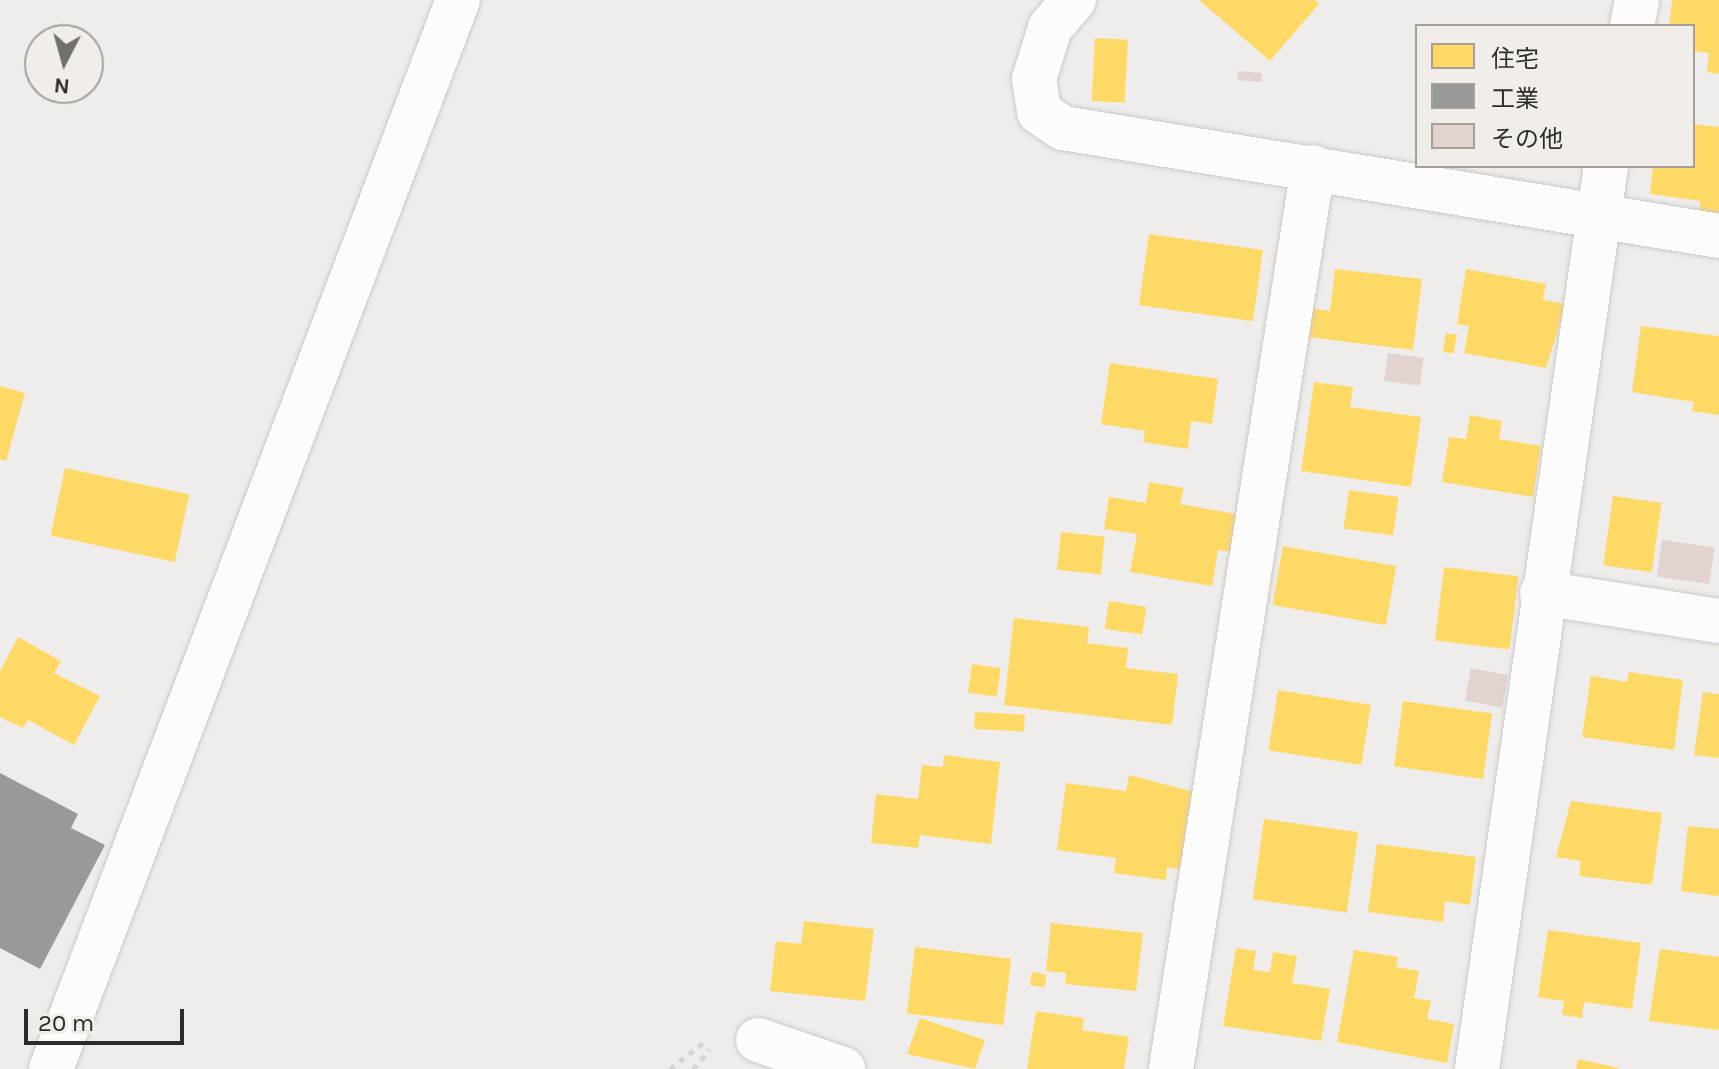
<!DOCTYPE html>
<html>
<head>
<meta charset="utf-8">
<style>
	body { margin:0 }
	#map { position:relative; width:1719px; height:1069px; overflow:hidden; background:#efedeb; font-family:Karla,"Noto Sans JP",sans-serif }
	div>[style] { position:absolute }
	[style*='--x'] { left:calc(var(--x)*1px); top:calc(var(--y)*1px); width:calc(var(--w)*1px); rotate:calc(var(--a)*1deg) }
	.homes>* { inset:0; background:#ffd966; transform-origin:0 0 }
	.industry>* { inset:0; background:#999 }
	.building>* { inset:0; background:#e0d3d0; transform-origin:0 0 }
	.path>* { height:5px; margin-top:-2.5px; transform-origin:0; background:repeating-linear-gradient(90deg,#d6d6d6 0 6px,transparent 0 12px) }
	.roads { filter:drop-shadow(0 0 2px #cccac8) drop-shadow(0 0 2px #cccac8) }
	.minor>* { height:44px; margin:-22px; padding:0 22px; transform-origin:22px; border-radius:22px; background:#fdfcfc }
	span { translate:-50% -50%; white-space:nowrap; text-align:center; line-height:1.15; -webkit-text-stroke:8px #f1eee9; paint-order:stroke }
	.legend { position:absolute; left:1415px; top:24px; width:280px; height:144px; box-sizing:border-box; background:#f1eee9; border:2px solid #a3a09d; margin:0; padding:10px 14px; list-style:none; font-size:24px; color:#2e2c2b }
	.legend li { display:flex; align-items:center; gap:16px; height:40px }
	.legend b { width:40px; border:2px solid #a3a09d }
	.north { position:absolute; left:24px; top:24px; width:80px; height:80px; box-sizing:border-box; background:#f1eee9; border:2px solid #a3a09d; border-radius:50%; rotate:186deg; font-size:22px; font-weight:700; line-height:32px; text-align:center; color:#2e2c2b }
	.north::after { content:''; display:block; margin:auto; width:28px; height:36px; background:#72706e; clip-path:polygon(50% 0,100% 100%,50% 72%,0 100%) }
	.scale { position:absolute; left:24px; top:1009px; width:160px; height:36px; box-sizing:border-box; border:4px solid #2e2c2b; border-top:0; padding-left:10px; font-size:24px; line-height:28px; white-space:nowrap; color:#2e2c2b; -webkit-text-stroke:6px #f1eee9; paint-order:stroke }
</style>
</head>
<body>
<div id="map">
	<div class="homes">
		<div style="clip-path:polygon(1199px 0,1315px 0,1319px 4px,1270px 61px)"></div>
		<div style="clip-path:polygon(1672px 0,1719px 0,1719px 74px,1707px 72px,1709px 53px,1693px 51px,1693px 26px,1669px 26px)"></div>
		<div style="left:1095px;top:38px;width:33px;height:63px;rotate:3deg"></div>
		<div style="clip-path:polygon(1693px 124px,1719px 127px,1719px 216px,1699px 214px,1700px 201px,1650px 194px,1653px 166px,1693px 166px)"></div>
		<div style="left:1149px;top:234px;width:115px;height:72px;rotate:8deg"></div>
		<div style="clip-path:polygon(1335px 269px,1422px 279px,1413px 350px,1307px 337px,1311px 308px,1330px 311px)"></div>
		<div style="clip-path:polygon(1466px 269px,1546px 284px,1543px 300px,1566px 304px,1546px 368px,1464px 353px,1469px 326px,1457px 324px)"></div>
		<div style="clip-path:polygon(1641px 326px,1719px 336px,1719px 415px,1692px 411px,1694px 402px,1632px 392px)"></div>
		<div style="left:1446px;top:333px;width:11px;height:19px;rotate:10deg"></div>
		<div style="clip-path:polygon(1110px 363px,1218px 379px,1212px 424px,1191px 421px,1188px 449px,1143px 442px,1145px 431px,1101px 424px)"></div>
		<div style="clip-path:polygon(1314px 382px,1353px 387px,1350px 407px,1421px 417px,1411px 487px,1301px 471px)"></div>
		<div style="clip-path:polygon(0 386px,25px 393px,6px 461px,0 459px)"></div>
		<div style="clip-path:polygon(1470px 415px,1502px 421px,1499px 439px,1541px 446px,1533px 497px,1442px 482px,1449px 437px,1466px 439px)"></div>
		<div style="left:65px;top:468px;width:127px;height:69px;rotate:12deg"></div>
		<div style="clip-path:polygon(1149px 482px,1184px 488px,1180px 504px,1236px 514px,1230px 552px,1218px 550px,1212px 586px,1130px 572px,1137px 534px,1104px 529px,1109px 497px,1146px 503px)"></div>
		<div style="left:1349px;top:490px;width:50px;height:39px;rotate:8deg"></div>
		<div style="left:1613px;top:496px;width:49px;height:70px;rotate:8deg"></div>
		<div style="left:1061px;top:532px;width:44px;height:38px;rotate:6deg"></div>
		<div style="left:1283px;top:546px;width:115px;height:60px;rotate:10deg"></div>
		<div style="left:1444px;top:567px;width:75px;height:74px;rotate:7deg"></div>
		<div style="left:1109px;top:601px;width:38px;height:28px;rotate:9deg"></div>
		<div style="clip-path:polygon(1014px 618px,1089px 627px,1087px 643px,1128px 648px,1126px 668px,1178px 674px,1172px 725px,1004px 705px)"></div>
		<div style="clip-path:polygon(18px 637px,61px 661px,54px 673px,100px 696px,74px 745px,28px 720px,23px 728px,0 717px,0 671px)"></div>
		<div style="left:972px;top:664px;width:29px;height:29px;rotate:8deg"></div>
		<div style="clip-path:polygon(1629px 672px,1683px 680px,1674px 750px,1582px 737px,1591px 676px,1627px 682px)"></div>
		<div style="left:1278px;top:690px;width:94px;height:61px;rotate:9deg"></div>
		<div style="clip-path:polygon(1703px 692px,1719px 694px,1719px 758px,1694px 755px)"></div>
		<div style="left:1403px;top:701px;width:90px;height:66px;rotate:8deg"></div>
		<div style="left:975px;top:712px;width:50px;height:17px;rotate:3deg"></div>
		<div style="clip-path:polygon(944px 755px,1000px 762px,991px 844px,920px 835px,918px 848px,871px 843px,876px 794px,918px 799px,922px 765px,943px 767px)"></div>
		<div style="clip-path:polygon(1129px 775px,1198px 793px,1188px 871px,1167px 867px,1166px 880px,1114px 873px,1116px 858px,1057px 850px,1066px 783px,1126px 791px)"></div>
		<div style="clip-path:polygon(1571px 801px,1662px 813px,1652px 885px,1579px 876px,1581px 861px,1556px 857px)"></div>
		<div style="left:1264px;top:819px;width:95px;height:81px;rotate:8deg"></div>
		<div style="clip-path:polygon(1688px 826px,1719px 829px,1719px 896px,1681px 891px)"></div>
		<div style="clip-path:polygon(1377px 844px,1476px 857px,1470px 905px,1445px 901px,1443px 922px,1368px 912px)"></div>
		<div style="clip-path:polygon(804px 921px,874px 929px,865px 1001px,770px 991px,776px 941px,801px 944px)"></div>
		<div style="clip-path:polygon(1051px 923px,1143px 933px,1136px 991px,1065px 984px,1066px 973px,1046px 971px)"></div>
		<div style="clip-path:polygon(1548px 930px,1641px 943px,1632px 1009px,1584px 1002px,1582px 1018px,1562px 1015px,1564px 1001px,1538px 997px)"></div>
		<div style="left:915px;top:947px;width:97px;height:67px;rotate:7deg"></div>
		<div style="clip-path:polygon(1236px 948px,1256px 951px,1253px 970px,1270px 972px,1273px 952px,1297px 956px,1292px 983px,1330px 989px,1321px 1041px,1223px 1026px)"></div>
		<div style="clip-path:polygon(1660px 949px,1719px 957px,1719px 1030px,1649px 1021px)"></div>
		<div style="clip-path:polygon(1354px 950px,1398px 957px,1396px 967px,1419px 971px,1414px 998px,1431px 1001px,1427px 1019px,1454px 1024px,1447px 1063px,1337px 1042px)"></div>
		<div style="left:1032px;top:972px;width:15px;height:13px;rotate:11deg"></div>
		<div style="clip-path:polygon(1036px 1011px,1084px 1018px,1082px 1030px,1129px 1037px,1124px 1069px,1027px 1069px)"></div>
		<div style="clip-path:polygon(920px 1018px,985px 1040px,975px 1069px,907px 1054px)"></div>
		<div style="clip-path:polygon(1578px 1059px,1619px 1068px,1618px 1069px,1576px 1069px)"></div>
	</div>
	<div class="industry">
		<div style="clip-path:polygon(0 773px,78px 814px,71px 828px,105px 845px,40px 969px,0 948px)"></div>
	</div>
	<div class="building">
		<div style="left:1238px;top:71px;width:24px;height:9px;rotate:5deg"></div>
		<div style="left:1388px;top:353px;width:36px;height:28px;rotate:8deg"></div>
		<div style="left:1662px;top:540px;width:53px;height:37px;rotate:8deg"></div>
		<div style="left:1471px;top:668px;width:38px;height:33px;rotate:11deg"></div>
	</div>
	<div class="path">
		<div style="--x:670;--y:1069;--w:48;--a:-38.3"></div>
		<div style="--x:693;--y:1069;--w:26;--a:-50"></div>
	</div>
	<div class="roads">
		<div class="minor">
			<div style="--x:1074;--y:0;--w:37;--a:131"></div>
			<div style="--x:1050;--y:28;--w:53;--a:107.4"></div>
			<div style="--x:1034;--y:79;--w:33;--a:81"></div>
			<div style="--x:1039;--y:112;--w:29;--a:34"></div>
			<div style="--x:1063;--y:128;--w:665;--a:9.35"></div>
			<div style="--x:1632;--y:26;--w:26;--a:-79"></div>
			<div style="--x:1542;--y:593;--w:179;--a:9"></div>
			<div style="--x:758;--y:1040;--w:90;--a:18.8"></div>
			<div style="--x:51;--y:1069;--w:1144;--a:-69.16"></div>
			<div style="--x:1171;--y:1069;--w:913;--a:-81.05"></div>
			<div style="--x:1477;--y:1069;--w:912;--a:-81.87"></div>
		</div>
	</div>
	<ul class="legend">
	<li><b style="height:22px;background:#ffd966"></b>住宅</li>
	<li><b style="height:22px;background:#999"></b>工業</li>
	<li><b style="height:22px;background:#e0d3d0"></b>その他</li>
	</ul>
	<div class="north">N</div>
	<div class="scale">20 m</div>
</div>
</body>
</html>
